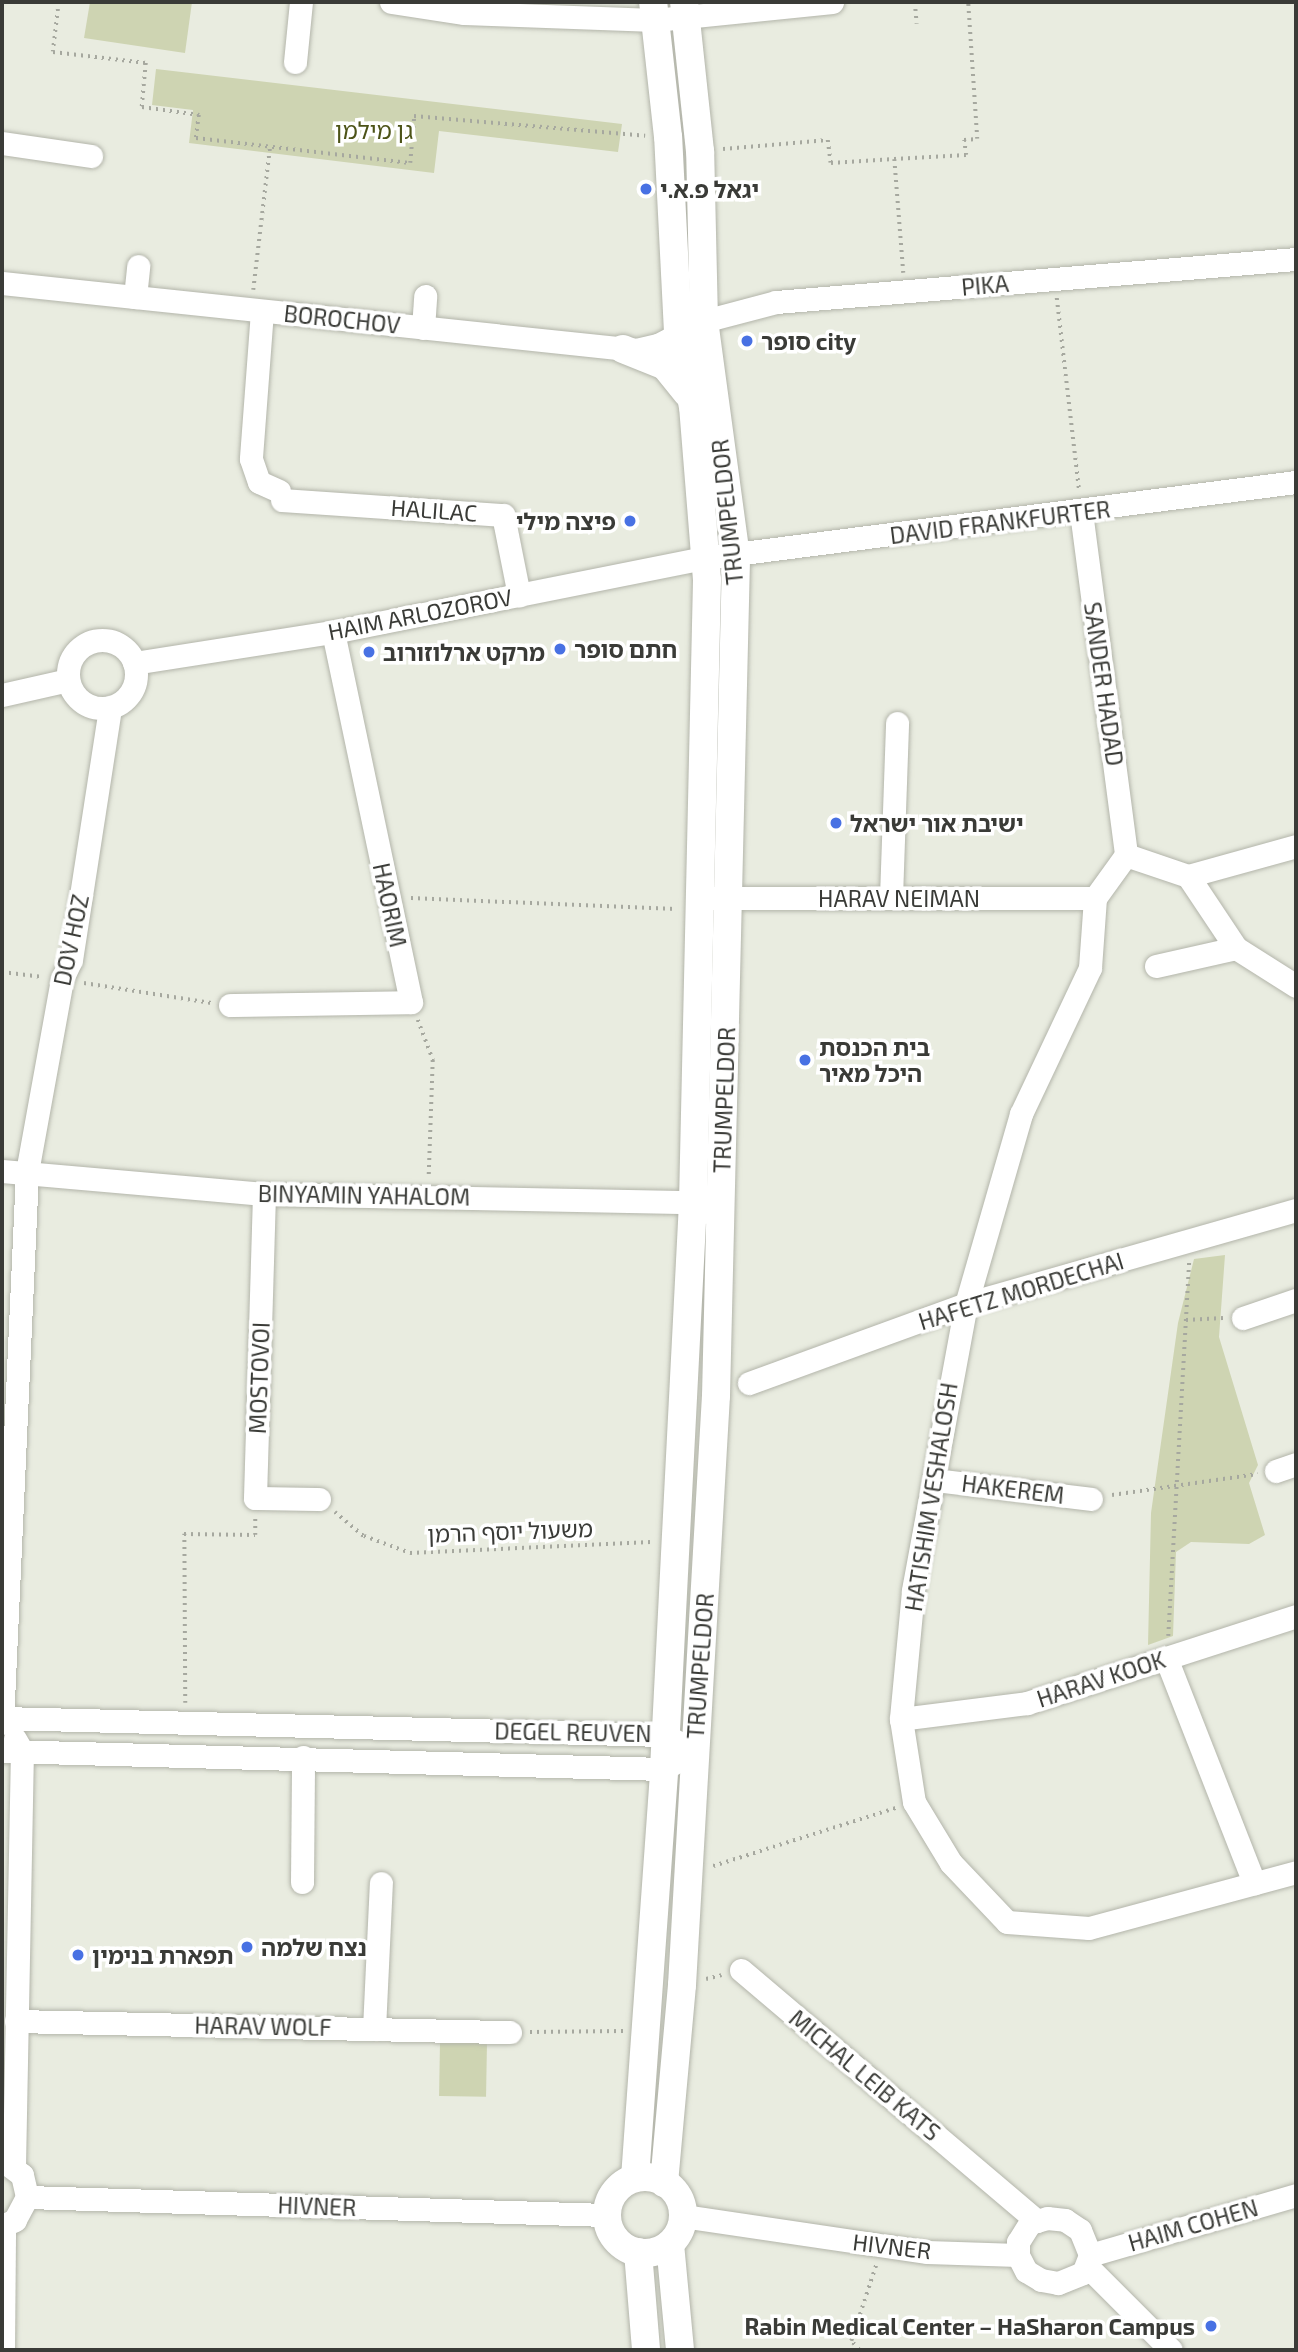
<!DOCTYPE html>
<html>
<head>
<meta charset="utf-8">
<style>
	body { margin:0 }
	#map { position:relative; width:1298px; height:2352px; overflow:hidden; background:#e9ece0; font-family:"Exo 2","Noto Sans Hebrew",sans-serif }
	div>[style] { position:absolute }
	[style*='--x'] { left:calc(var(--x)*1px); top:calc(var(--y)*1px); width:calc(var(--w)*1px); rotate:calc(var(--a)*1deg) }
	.green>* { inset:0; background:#ced4b2; transform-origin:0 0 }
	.path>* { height:3.5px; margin-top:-1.75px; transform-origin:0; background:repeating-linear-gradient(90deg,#a6a89f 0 2px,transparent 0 7px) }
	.roads { filter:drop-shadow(0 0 2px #b3b5aa) drop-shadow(0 0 2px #b3b5aa) }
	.minor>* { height:23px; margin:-11.5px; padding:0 11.5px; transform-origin:11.5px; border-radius:11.5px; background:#fff }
	.minor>.ring { margin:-11.5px; padding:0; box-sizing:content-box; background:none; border:23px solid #fff; border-radius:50% }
	.major>* { height:28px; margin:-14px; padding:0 14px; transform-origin:14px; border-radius:14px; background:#fff }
	.major>.ring { margin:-14px; padding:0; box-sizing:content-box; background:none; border:28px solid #fff; border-radius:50% }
	.dots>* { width:19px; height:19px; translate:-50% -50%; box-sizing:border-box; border:4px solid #fff; border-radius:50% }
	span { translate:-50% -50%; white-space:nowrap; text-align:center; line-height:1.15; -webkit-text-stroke:7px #fff; paint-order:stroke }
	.park-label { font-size:23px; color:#4c5317 }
	.poi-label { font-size:23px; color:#3a3b37; font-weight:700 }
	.left { translate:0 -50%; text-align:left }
	.right { translate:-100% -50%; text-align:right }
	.street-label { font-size:23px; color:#3a3b37 }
	.frame { position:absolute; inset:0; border:4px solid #3a3b37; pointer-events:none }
</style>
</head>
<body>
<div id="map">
	<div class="green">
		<div style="clip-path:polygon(90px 2px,192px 2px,185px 53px,84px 38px)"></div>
		<div style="clip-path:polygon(156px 69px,622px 124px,618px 152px,439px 131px,434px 173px,189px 143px,193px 110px,152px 105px)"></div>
		<div style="clip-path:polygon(1225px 1255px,1219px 1337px,1258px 1465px,1249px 1483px,1265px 1535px,1249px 1544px,1191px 1542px,1176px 1552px,1173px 1636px,1148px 1645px,1151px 1513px,1178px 1323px,1194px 1259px)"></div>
		<div style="left:440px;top:2042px;width:47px;height:54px;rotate:1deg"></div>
	</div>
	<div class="path">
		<div style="--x:59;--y:2;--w:50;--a:96.8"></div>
		<div style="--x:53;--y:52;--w:94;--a:6.7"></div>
		<div style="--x:146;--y:63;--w:44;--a:95.2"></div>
		<div style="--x:142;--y:107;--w:58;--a:8"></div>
		<div style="--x:199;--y:115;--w:23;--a:97"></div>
		<div style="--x:196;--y:138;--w:215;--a:6.7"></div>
		<div style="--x:410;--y:163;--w:47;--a:-85.1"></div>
		<div style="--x:414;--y:116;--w:232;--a:4.9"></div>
		<div style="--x:915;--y:2;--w:22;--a:85"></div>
		<div style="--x:723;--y:149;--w:105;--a:-4.9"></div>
		<div style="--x:828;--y:140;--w:23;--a:83"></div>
		<div style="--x:831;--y:163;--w:63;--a:-3.6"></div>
		<div style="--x:903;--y:273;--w:114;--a:-94.5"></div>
		<div style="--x:894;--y:159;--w:72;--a:-3.2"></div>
		<div style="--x:966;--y:155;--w:15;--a:-98"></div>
		<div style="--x:964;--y:140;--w:13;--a:-4"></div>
		<div style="--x:977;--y:139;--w:137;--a:-93.8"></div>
		<div style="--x:253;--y:290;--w:145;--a:-83.3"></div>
		<div style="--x:1057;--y:298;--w:192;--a:83.4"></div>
		<div style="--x:411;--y:898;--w:265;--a:2.4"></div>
		<div style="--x:2;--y:972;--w:39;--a:7"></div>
		<div style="--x:84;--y:983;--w:129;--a:8.9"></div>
		<div style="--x:418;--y:1020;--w:43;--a:69.4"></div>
		<div style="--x:433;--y:1060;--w:117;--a:92"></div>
		<div style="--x:1186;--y:1320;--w:37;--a:-3"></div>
		<div style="--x:1112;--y:1495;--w:147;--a:-8.2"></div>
		<div style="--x:335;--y:1512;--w:38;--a:40"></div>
		<div style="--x:364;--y:1536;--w:49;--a:20.3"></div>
		<div style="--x:410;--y:1553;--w:241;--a:-2.6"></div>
		<div style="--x:1168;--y:1636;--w:374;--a:-86.8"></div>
		<div style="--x:185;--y:1703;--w:169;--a:-90.3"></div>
		<div style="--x:184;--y:1534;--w:71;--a:0.8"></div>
		<div style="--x:255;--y:1535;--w:17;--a:-90"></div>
		<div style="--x:713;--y:1866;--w:192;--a:-17.6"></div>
		<div style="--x:706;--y:1979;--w:16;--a:-14"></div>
		<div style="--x:530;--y:2032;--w:94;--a:-0.6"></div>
		<div style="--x:859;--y:2350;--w:12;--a:-132"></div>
		<div style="--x:851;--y:2341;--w:80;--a:-71.8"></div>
	</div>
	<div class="roads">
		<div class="minor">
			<div style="--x:391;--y:2;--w:74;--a:8.6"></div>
			<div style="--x:464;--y:13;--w:191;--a:2.1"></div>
			<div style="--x:655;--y:20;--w:178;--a:-5.8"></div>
			<div style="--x:295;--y:62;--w:60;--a:-84.3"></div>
			<div style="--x:2;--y:143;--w:90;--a:8.3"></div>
			<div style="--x:2;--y:283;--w:638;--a:6.03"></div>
			<div style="--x:636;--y:350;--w:23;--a:-13"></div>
			<div style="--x:658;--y:345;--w:52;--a:-27.6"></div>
			<div style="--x:704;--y:321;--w:74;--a:-14.8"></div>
			<div style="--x:776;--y:302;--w:522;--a:-4.73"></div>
			<div style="--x:135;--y:297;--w:31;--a:-84"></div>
			<div style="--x:262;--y:311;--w:148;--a:94.3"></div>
			<div style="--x:251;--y:459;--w:24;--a:71"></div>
			<div style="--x:259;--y:482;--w:22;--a:24"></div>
			<div style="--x:423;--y:328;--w:32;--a:-86"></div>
			<div style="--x:282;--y:500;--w:222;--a:3.9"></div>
			<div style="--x:503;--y:515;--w:82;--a:78.7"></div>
			<div style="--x:1081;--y:512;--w:346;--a:82.5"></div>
			<div class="ring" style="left:68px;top:640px;width:45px;height:45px"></div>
			<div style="--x:134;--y:663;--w:201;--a:-8.9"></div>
			<div style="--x:333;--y:632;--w:378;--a:-11.3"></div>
			<div style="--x:704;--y:558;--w:597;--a:-7.32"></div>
			<div style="--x:2;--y:695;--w:68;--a:-12.8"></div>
			<div style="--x:1126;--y:855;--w:53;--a:125.8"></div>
			<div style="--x:1095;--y:898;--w:70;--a:94.1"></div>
			<div style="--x:1090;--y:968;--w:161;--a:115.3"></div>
			<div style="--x:1021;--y:1114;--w:198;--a:106.1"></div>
			<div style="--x:966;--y:1304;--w:292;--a:100.5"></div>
			<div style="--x:913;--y:1591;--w:129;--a:95.4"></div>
			<div style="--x:901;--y:1719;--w:84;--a:81.1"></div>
			<div style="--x:914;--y:1802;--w:71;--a:58.8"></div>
			<div style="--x:951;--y:1863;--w:81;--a:46.5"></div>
			<div style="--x:1007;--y:1922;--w:82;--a:4.2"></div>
			<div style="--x:1089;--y:1928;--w:214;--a:-15.1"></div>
			<div style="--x:1126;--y:855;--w:65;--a:18.7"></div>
			<div style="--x:1188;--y:876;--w:87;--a:56.3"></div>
			<div style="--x:1236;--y:948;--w:71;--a:32.3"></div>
			<div style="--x:1188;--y:876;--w:112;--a:-15.5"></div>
			<div style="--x:891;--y:897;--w:174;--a:-88"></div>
			<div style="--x:710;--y:898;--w:385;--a:0"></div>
			<div style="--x:1156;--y:966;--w:82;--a:-12.7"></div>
			<div style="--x:230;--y:1005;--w:181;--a:-0.9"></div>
			<div style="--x:411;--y:1002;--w:378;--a:-101.9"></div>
			<div style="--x:2;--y:1171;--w:263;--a:5"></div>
			<div style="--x:264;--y:1194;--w:429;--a:1.1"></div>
			<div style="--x:693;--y:1202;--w:16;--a:38"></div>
			<div style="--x:264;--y:1194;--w:304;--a:91.7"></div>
			<div style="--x:255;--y:1498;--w:64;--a:0.9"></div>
			<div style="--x:1243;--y:1318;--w:56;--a:-18.8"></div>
			<div style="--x:749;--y:1383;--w:231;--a:-20"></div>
			<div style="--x:966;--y:1304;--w:343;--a:-15.9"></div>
			<div style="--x:1276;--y:1471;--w:21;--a:-19"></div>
			<div style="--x:935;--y:1480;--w:157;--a:6.9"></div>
			<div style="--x:1166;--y:1658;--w:242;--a:68.6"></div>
			<div style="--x:2;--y:1718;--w:663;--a:1.47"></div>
			<div style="--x:665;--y:1735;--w:33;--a:29"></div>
			<div style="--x:694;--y:1751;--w:35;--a:149"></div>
			<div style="--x:664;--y:1769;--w:662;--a:-178.44"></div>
			<div style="--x:901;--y:1719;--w:127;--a:-7.2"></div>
			<div style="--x:1027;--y:1703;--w:283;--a:-17.9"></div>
			<div style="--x:2;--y:1723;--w:552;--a:-87.4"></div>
			<div style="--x:27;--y:1172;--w:196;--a:-79.7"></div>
			<div style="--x:62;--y:979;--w:21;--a:-65"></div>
			<div style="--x:71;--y:960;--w:256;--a:-81.2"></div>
			<div style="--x:302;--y:1882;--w:125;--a:-89.5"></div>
			<div style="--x:741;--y:1970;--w:388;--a:40.3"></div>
			<div style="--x:16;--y:2021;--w:494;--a:1.3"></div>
			<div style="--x:374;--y:2029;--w:146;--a:-87.3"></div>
			<div style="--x:2;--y:2160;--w:25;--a:37"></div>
			<div style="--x:22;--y:2175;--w:23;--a:77"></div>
			<div style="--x:27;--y:2197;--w:26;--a:118"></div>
			<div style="--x:15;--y:2220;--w:14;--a:155"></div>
			<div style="--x:14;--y:2166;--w:415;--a:-88.9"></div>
			<div style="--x:22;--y:1751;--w:14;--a:-120"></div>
			<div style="--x:27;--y:2197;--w:580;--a:1.78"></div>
			<div style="--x:683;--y:2216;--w:247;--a:8.4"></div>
			<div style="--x:927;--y:2252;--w:91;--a:1.9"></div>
			<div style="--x:1047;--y:2218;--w:18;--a:6"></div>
			<div style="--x:1065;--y:2220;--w:18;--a:34"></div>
			<div style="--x:1080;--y:2230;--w:27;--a:68"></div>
			<div style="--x:1090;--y:2255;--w:19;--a:111"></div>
			<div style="--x:1083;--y:2273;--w:27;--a:158"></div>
			<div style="--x:1058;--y:2283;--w:17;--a:-170"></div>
			<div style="--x:1041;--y:2280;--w:17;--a:-149"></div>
			<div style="--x:1026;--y:2271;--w:18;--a:-117"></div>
			<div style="--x:1018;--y:2255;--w:13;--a:-90"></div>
			<div style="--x:1018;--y:2242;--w:22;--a:-58"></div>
			<div style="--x:1030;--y:2223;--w:18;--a:-16"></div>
			<div style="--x:1090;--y:2255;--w:215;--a:-16.2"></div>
			<div style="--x:1088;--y:2267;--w:117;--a:45"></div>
			<div style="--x:3;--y:2350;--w:124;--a:-89.5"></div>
		</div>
		<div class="major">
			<div style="--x:623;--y:349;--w:45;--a:22"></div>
			<div style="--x:665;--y:366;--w:35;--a:51"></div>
			<div class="ring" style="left:607px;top:2177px;width:48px;height:48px"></div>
			<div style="--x:635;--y:2178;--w:410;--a:-85.9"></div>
			<div style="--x:664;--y:1769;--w:568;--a:-87.07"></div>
			<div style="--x:693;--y:1202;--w:622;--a:-88.71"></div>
			<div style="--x:707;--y:580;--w:174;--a:-94.6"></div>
			<div style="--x:693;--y:407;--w:76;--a:-101.3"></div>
			<div style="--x:678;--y:332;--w:195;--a:-92.9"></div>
			<div style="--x:668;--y:137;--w:136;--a:-96.3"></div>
			<div style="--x:664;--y:2183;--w:199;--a:-84.8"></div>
			<div style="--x:682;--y:1985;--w:590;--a:-86.7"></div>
			<div style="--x:716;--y:1396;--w:839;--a:-88.63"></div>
			<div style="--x:736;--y:557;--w:238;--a:-97.7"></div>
			<div style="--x:704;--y:321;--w:170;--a:-91.3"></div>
			<div style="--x:700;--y:151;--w:150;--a:-96.1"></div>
			<div style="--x:670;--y:2244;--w:106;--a:84.6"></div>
			<div style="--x:638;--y:2252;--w:98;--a:85.3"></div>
		</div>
	</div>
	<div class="dots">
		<div style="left:646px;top:189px;background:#4871e3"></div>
		<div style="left:747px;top:341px;background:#4871e3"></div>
		<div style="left:630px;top:521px;background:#4871e3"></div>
		<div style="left:560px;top:649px;background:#4871e3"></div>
		<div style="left:369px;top:652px;background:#4871e3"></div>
		<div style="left:836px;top:823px;background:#4871e3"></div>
		<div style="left:805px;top:1060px;background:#4871e3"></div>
		<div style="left:247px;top:1947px;background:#4871e3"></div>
		<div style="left:78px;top:1955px;background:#4871e3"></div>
		<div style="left:1211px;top:2326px;background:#4871e3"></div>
	</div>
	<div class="park-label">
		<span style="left:374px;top:130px">גן מילמן</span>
	</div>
	<div class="poi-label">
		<span class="left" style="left:660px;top:189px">יגאל פ.א.י</span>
		<span class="left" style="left:761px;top:341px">סופר city</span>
		<span class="right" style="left:616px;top:521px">פיצה מילי</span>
		<span class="left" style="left:574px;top:649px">חתם סופר</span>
		<span class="left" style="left:383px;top:652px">מרקט ארלוזורוב</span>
		<span class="left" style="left:850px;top:823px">ישיבת אור ישראל</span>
		<span class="left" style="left:819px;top:1060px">בית הכנסת<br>היכל מאיר</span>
		<span class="left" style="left:261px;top:1947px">נצח שלמה</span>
		<span class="left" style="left:92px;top:1955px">תפארת בנימין</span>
		<span class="right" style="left:1195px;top:2326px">Rabin Medical Center – HaSharon Campus</span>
	</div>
	<div class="street-label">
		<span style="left:985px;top:285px;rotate:-5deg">PIKA</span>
		<span style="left:342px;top:319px;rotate:6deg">BOROCHOV</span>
		<span style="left:434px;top:510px;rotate:4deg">HALILAC</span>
		<span style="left:727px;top:512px;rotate:-96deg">TRUMPELDOR</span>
		<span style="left:1000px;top:522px;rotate:-7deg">DAVID FRANKFURTER</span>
		<span style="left:420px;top:614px;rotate:-11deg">HAIM ARLOZOROV</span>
		<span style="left:1104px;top:684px;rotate:82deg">SANDER HADAD</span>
		<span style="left:899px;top:898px">HARAV NEIMAN</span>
		<span style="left:390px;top:905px;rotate:78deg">HAORIM</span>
		<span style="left:71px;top:940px;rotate:-78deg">DOV HOZ</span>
		<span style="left:724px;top:1100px;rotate:-88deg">TRUMPELDOR</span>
		<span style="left:364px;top:1195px;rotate:1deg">BINYAMIN YAHALOM</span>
		<span style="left:1021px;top:1291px;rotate:-17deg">HAFETZ MORDECHAI</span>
		<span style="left:259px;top:1378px;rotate:-88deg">MOSTOVOI</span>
		<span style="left:1013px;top:1489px;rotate:7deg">HAKEREM</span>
		<span style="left:931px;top:1497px;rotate:-81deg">HATISHIM VESHALOSH</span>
		<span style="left:510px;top:1531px;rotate:-2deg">משעול יוסף הרמן</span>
		<span style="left:700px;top:1666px;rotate:-86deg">TRUMPELDOR</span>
		<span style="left:1101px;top:1679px;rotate:-18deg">HARAV KOOK</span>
		<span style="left:573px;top:1732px;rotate:1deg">DEGEL REUVEN</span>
		<span style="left:263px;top:2026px;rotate:1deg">HARAV WOLF</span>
		<span style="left:865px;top:2075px;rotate:40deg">MICHAL LEIB KATS</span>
		<span style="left:317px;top:2206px;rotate:2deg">HIVNER</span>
		<span style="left:1193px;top:2225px;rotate:-16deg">HAIM COHEN</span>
		<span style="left:892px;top:2246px;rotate:7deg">HIVNER</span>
	</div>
	<div class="frame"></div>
</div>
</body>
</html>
